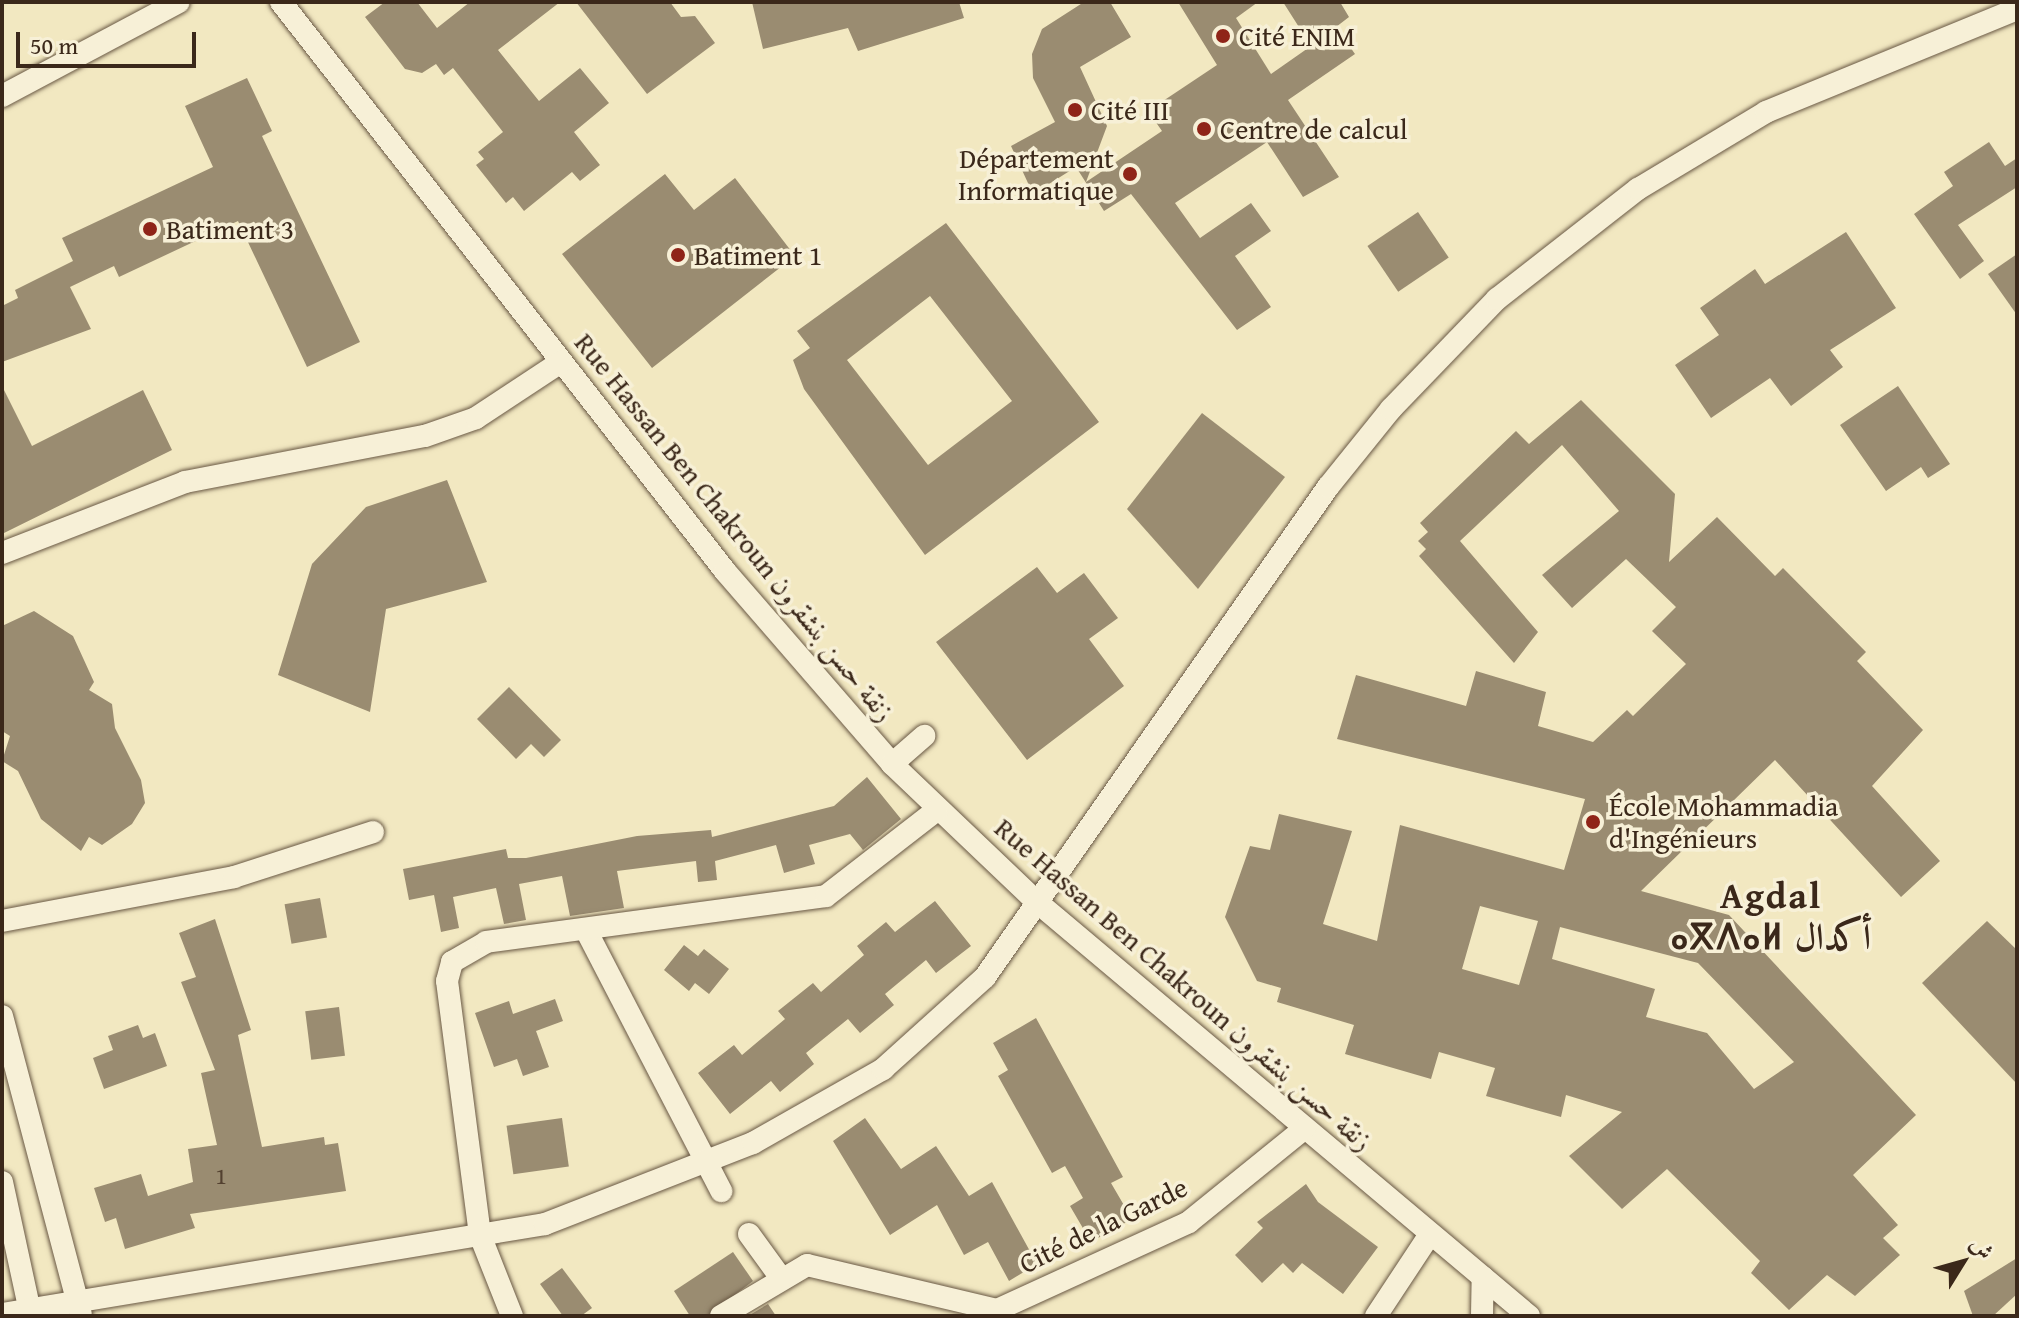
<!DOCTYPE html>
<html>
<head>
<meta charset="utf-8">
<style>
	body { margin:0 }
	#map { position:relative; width:2019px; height:1318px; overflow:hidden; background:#f2e8c1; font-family:"Gentium Book Plus",Amiri,"Noto Sans Tifinagh",serif }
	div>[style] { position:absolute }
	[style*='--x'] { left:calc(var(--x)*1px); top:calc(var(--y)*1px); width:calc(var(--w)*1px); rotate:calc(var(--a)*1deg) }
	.building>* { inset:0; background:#9a8c71; transform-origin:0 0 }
	.roads { filter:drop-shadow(0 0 2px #695844) drop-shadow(0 0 2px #695844) }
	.street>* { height:22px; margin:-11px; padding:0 11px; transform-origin:11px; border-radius:11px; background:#f7f0d7 }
	.dots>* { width:22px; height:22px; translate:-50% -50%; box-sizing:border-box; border:4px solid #f7f0d7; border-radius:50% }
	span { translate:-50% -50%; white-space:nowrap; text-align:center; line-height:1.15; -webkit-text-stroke:7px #f7f0d7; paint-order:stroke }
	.number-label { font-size:24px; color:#534130 }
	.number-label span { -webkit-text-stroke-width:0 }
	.poi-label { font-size:28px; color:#3b281a }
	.left { translate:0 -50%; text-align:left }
	.right { translate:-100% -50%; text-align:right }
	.street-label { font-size:28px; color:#3b281a }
	.district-label { font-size:36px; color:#3b281a; font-weight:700; letter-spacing:2px }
	.frame { position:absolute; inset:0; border:4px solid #3b281a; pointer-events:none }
	.north { position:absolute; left:1923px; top:1222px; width:80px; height:80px; -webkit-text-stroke:6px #f7f0d7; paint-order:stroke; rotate:53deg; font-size:22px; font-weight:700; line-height:32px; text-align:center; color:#3b281a }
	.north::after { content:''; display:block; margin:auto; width:28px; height:36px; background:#3b281a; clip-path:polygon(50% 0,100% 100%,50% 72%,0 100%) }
	.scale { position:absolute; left:16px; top:32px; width:180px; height:36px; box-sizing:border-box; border:4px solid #3b281a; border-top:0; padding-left:10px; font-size:24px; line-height:28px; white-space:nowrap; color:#3b281a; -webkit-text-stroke:6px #f7f0d7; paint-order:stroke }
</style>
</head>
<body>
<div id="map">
	<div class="building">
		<div style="clip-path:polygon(385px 2px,417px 2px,437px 28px,470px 2px,560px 2px,498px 50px,539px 101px,580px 68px,609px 103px,574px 132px,600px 165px,580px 181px,572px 172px,524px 211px,513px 197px,506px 203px,476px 165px,484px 159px,478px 152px,503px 132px,453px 68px,444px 75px,436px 64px,422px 73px,405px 69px,365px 17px)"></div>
		<div style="clip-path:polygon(576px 2px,670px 2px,681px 17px,695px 16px,715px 43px,647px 94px)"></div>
		<div style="clip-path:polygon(752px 2px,959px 2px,964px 18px,858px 51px,848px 28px,763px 49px)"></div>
		<div style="clip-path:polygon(1084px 2px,1110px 2px,1131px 37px,1080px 67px,1107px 126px,1086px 182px,1162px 131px,1148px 111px,1217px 65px,1178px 2px,1258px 2px,1236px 18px,1271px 74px,1311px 46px,1283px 2px,1340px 2px,1349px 17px,1336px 27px,1355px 54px,1288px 100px,1339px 177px,1303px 197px,1267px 142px,1175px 203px,1200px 238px,1251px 203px,1271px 231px,1235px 256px,1271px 307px,1237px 330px,1131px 194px,1104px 211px,1076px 167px,1033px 194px,1011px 146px,1055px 122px,1033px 78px,1032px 54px,1042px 29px)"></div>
		<div style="clip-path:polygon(247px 78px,272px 131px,262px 136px,360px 342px,307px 367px,238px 221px,119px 277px,114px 266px,70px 287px,91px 329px,2px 362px,2px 306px,18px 298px,15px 290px,73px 261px,62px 238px,213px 167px,185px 106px)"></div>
		<div style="clip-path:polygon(1989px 142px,2005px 166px,2017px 158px,2017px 187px,1958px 225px,1984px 261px,1960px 279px,1914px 214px,1953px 186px,1944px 172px)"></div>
		<div style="clip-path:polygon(665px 174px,694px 210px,735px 178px,795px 256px,652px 368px,562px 254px)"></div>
		<div style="left:1418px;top:212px;width:55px;height:61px;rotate:56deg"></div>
		<div style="clip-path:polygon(evenodd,946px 223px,1099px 422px,925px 555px,804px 389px,793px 360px,810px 348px,797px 331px,946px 223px,930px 296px,1012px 401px,928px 465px,847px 360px,930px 296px)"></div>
		<div style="clip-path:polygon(1846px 232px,1896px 308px,1830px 350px,1843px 367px,1791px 406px,1770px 378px,1711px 418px,1675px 365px,1719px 335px,1700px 308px,1755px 269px,1765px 284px)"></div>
		<div style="clip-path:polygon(2017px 254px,2017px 315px,1988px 274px)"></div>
		<div style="clip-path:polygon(2px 386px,32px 446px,143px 390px,172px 450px,2px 534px)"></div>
		<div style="clip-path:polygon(1898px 386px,1950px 464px,1928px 478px,1921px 467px,1886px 491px,1840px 425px)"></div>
		<div style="clip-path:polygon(evenodd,1581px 400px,1675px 494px,1669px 562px,1717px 517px,1775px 576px,1783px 568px,1866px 652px,1857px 661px,1923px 730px,1872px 786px,1940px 861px,1901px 897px,1775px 760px,1641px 891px,1729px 915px,1916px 1115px,1853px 1175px,1898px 1225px,1883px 1238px,1900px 1255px,1855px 1296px,1827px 1275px,1789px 1310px,1751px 1273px,1760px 1261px,1667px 1169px,1622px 1209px,1569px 1156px,1622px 1112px,1566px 1095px,1561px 1117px,1486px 1096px,1495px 1068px,1439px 1052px,1431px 1079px,1345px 1054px,1354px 1025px,1277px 1002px,1281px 988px,1257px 981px,1225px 917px,1250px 846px,1270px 850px,1279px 814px,1352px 831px,1323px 924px,1377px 941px,1400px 825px,1564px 870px,1585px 799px,1337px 739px,1356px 675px,1466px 706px,1476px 671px,1546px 692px,1538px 726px,1593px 742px,1627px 710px,1633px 716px,1686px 664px,1652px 631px,1676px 607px,1626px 559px,1572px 608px,1542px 575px,1619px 511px,1562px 445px,1460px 541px,1538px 632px,1514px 663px,1419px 556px,1426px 549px,1418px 541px,1428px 532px,1420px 523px,1516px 431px,1529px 444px,1581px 400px,1480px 906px,1538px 921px,1519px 985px,1462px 969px,1480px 906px,1581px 400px,1560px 927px,1698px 963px,1794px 1062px,1754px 1089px,1707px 1033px,1646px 1017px,1655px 989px,1552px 959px,1560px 927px)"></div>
		<div style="clip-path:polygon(1202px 413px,1285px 477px,1198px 589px,1127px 509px)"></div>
		<div style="clip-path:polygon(447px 480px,487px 582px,386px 609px,370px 712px,278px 675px,312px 564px,366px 507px)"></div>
		<div style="clip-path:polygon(1037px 567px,1057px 593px,1084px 573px,1118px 618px,1089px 639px,1124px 686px,1027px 760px,936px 642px)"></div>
		<div style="clip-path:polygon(34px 611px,73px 636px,94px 682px,89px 690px,112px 704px,115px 728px,141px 780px,145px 803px,132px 824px,102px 845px,89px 837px,81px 851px,41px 819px,18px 771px,2px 761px,10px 736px,2px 731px,2px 626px)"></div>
		<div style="clip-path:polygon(509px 687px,561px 740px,544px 757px,531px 744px,516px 759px,477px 719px)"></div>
		<div style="clip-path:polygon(867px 777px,901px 819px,863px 850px,850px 834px,809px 845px,815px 864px,784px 873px,776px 845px,715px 861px,717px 880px,698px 882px,696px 861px,617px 871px,624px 908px,570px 916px,562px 876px,519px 884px,526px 920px,504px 924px,496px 888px,453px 897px,459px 928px,441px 932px,434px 895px,409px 900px,403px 869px,506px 849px,508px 858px,526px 858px,637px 836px,711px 830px,712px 837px,834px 806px)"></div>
		<div style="left:320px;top:898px;width:40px;height:36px;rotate:80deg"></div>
		<div style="clip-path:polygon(935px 901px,971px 946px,936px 973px,926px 960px,885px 994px,894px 1005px,860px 1033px,848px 1019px,806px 1053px,814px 1064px,780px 1092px,771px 1081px,730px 1114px,698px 1073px,734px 1045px,742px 1055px,785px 1019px,778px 1011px,813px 983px,821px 992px,864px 955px,857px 946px,886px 922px,895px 932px)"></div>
		<div style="clip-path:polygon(215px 919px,251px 1030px,238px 1035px,262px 1147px,324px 1137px,325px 1145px,338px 1143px,346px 1191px,190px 1214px,195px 1228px,125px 1249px,116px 1218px,105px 1222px,94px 1188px,141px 1174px,148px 1196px,193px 1182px,188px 1149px,217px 1145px,201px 1073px,215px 1070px,181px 982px,196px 977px,179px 933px)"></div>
		<div style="clip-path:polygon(1987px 921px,2017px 950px,2017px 1084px,1922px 983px)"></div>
		<div style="clip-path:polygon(684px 945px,698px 956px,704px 949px,729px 969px,709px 994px,695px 983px,689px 991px,664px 970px)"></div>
		<div style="clip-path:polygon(555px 999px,563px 1021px,536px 1031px,549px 1067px,523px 1076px,517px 1059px,494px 1067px,475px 1013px,509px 1001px,513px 1014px)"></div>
		<div style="left:339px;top:1007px;width:49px;height:34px;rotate:83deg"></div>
		<div style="clip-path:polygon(1036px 1018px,1123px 1177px,1111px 1183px,1132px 1219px,1091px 1242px,1070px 1206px,1083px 1198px,1065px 1166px,1052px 1173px,998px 1076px,1008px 1070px,993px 1043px)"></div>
		<div style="clip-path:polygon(138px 1025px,143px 1038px,155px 1033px,167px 1066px,104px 1089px,93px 1058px,113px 1050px,108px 1036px)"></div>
		<div style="left:562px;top:1118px;width:49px;height:56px;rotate:82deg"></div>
		<div style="clip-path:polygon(865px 1118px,901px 1169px,936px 1146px,969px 1196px,992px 1182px,1037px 1264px,1009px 1281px,988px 1242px,964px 1255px,937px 1205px,890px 1235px,833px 1141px)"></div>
		<div style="clip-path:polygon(1306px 1184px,1318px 1202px,1378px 1247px,1343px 1294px,1302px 1263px,1293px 1273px,1283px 1263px,1262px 1283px,1235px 1255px,1263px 1228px,1257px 1222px)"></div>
		<div style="clip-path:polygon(733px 1252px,753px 1281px,707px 1316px,690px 1316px,674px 1291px)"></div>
		<div style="clip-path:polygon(2017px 1258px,2017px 1294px,1993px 1316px,1973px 1316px,1964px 1291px)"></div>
		<div style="clip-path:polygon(562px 1268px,592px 1308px,581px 1316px,563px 1316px,540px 1284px)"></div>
		<div style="clip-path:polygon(768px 1304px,776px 1316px,748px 1316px)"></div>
	</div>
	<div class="roads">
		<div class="street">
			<div style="--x:281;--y:2;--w:722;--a:52.03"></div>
			<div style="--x:725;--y:571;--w:255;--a:49.1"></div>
			<div style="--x:892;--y:764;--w:200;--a:43.6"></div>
			<div style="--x:1037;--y:902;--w:643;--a:40.08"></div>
			<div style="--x:2;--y:96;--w:200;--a:-28"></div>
			<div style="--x:2;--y:553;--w:196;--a:-21.2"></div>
			<div style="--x:185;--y:482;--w:244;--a:-10.9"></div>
			<div style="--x:425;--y:436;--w:54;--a:-19.4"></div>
			<div style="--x:476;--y:418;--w:102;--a:-33.4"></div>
			<div style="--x:892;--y:764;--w:43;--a:-41.2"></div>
			<div style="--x:2;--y:921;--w:236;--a:-10.7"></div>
			<div style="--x:234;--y:877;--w:146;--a:-17.9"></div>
			<div style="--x:587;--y:932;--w:292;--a:62.6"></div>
			<div style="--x:2;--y:1016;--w:309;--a:75.2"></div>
			<div style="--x:2;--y:1182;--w:137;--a:77.8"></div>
			<div style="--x:749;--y:1234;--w:54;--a:54"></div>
			<div style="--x:2;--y:1314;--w:550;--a:-9.41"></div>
			<div style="--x:545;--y:1224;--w:223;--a:-21.3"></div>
			<div style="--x:753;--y:1143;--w:150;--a:-29.6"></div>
			<div style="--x:883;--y:1069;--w:137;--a:-42"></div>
			<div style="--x:985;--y:977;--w:598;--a:-55.01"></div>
			<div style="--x:1328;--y:487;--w:100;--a:-51.1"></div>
			<div style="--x:1391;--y:409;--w:153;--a:-46.1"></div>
			<div style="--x:1497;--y:299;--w:179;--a:-38"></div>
			<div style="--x:1638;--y:189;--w:149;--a:-31"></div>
			<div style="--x:1766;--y:112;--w:271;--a:-22.3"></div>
			<div style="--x:512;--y:1316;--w:87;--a:-111.6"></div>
			<div style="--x:480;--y:1235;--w:256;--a:-97.4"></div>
			<div style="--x:447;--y:981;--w:20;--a:-75"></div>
			<div style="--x:452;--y:962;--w:39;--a:-30"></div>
			<div style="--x:486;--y:942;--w:343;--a:-7.7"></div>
			<div style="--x:826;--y:896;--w:140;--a:-37.8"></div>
			<div style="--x:721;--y:1316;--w:100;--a:-30.7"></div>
			<div style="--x:807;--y:1265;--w:195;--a:13.3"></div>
			<div style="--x:997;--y:1310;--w:211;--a:-24.6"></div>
			<div style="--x:1189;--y:1222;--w:149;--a:-39"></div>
			<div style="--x:1376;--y:1316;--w:98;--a:-56.6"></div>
			<div style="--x:1482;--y:1316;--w:39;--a:-89"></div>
		</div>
	</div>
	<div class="dots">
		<div style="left:1223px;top:36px;background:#8f2418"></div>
		<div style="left:1075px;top:110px;background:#8f2418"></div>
		<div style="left:1204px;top:129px;background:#8f2418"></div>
		<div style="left:1130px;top:174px;background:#8f2418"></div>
		<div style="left:150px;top:229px;background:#8f2418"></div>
		<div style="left:678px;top:255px;background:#8f2418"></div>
		<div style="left:1593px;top:822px;background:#8f2418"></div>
	</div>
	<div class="number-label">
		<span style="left:221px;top:1176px">1</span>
	</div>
	<div class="poi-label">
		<span class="left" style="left:1239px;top:36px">Cité ENIM</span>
		<span class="left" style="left:1091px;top:110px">Cité III</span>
		<span class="left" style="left:1220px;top:129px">Centre de calcul</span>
		<span class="right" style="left:1114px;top:174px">Département<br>Informatique</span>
		<span class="left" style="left:166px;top:229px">Batiment 3</span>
		<span class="left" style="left:694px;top:255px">Batiment 1</span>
		<span class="left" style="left:1609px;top:822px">École Mohammadia<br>d'Ingénieurs</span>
	</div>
	<div class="street-label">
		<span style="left:735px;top:527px;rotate:51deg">Rue Hassan Ben Chakroun زنقة حسن بنشقرون</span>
		<span style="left:1184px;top:984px;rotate:41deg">Rue Hassan Ben Chakroun زنقة حسن بنشقرون</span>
		<span style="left:1103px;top:1225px;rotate:-26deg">Cité de la Garde</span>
	</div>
	<div class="district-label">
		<span style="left:1771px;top:915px">Agdal<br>ⴰⴳⴷⴰⵍ أكدال</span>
	</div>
	<div class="frame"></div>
	<div class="north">ش</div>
	<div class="scale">50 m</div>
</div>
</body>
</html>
